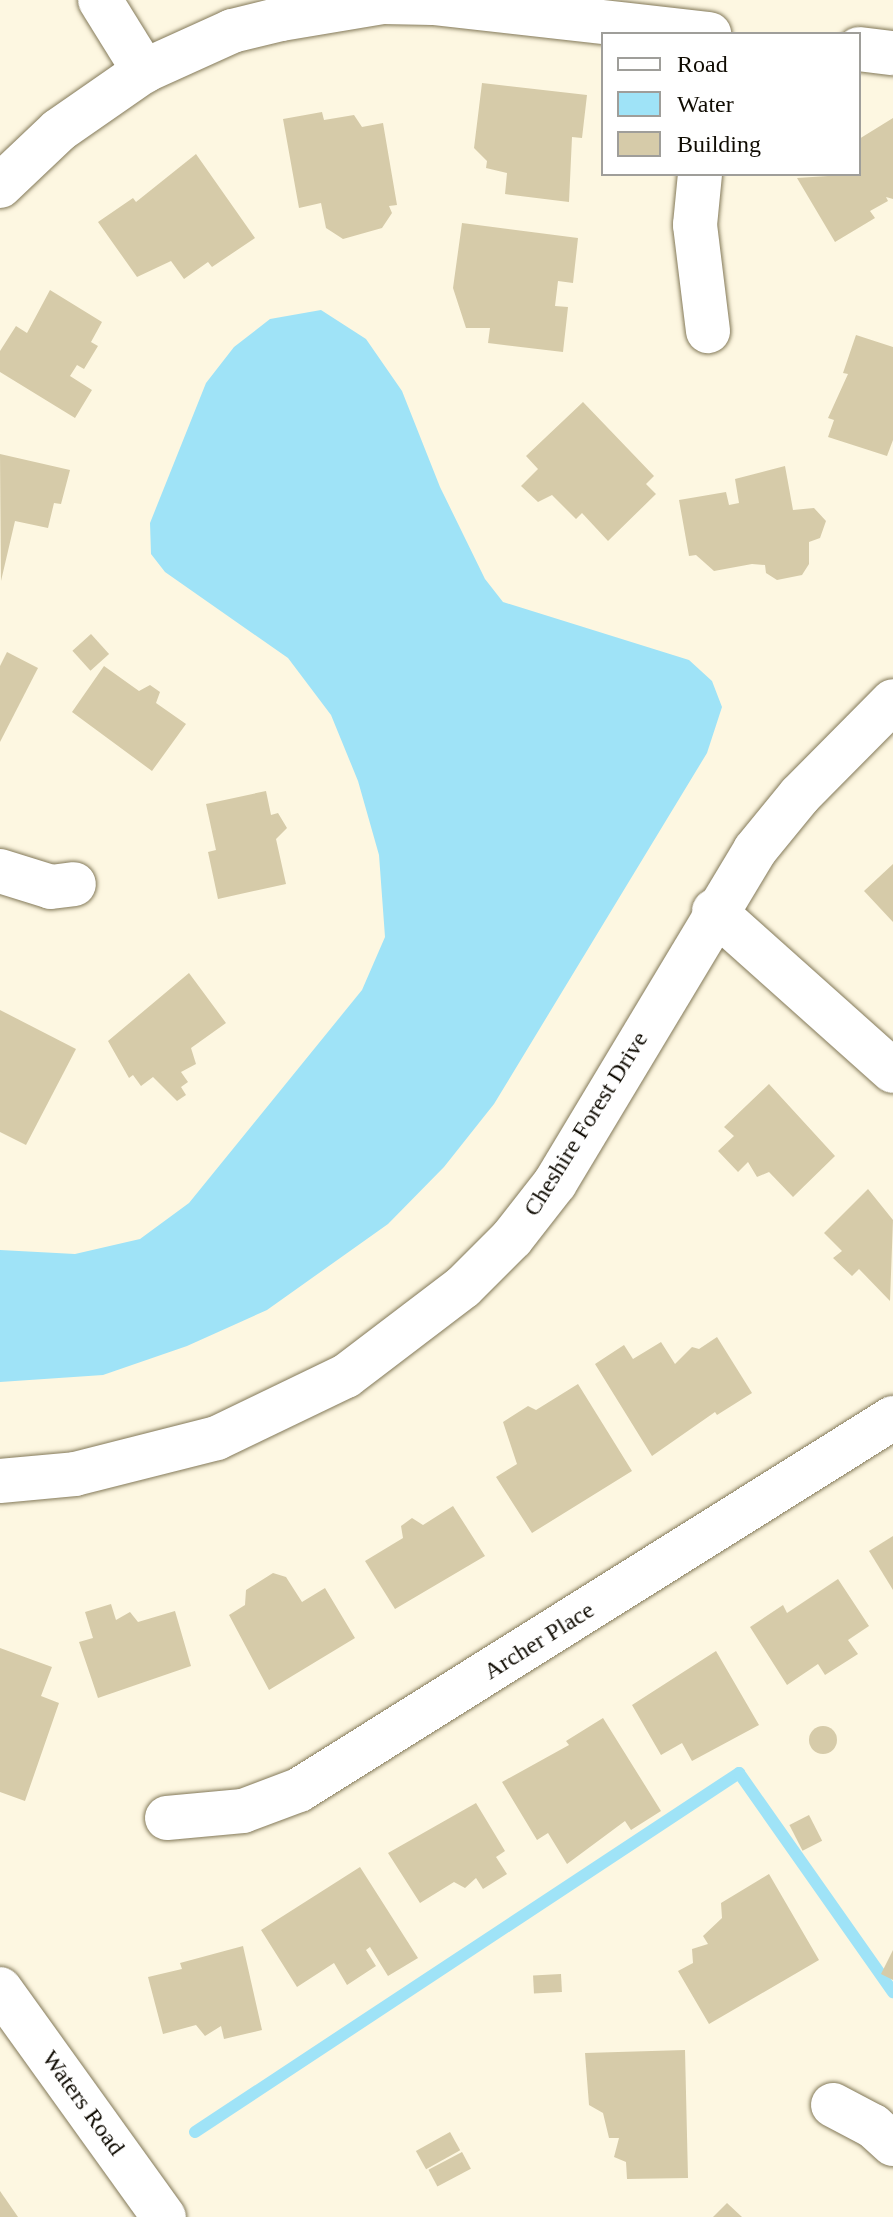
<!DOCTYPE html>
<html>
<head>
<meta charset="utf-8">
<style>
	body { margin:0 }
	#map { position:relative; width:893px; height:2217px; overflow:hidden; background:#fdf7e1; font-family:"Times New Roman",serif }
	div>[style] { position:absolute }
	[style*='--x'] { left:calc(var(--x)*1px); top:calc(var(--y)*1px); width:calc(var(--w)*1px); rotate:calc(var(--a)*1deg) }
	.water>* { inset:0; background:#9fe3f7 }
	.stream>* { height:12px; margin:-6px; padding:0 6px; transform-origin:6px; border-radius:6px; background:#9fe3f7 }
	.building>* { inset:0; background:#d6cba9; transform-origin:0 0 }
	.round { border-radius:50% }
	.roads { filter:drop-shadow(0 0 2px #837959) drop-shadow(0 0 2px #837959) }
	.minor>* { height:44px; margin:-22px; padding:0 22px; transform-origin:22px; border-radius:22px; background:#fff }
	span { translate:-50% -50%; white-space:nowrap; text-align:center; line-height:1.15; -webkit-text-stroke:8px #fff; paint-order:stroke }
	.street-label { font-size:24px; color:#100c03 }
	.legend { position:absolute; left:601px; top:32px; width:260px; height:144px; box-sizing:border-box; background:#fff; border:2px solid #9f9e9a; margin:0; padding:10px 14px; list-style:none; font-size:24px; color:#100c03 }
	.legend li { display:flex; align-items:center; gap:16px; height:40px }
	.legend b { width:40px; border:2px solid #9f9e9a }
</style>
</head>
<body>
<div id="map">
	<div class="water">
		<div style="clip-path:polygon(321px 310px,366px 339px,402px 391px,440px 487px,485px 579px,503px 602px,689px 660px,712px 681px,722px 707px,707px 753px,494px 1104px,444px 1167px,388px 1224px,267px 1310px,187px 1346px,103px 1375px,0 1382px,0 1250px,75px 1254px,140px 1239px,189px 1203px,362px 990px,385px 937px,379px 855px,358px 781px,331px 715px,288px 658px,165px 572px,151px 554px,150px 523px,206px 383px,234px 347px,270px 319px)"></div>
	</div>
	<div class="stream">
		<div style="--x:195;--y:2132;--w:652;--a:-33.42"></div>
		<div style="--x:739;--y:1773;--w:268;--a:54.9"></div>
	</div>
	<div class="building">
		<div style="clip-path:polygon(482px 83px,587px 95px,582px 138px,572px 137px,569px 202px,505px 194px,507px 173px,486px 168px,487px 161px,474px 148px)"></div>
		<div style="clip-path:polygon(322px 112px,324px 120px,354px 115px,362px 127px,383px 123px,397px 205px,389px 206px,392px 213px,382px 228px,343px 239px,326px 228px,321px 203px,299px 208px,283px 119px)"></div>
		<div style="clip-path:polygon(893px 118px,893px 199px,886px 197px,888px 201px,870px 211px,875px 218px,835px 242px,797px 178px,859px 174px,859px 139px)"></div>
		<div style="clip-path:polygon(196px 154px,255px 238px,212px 267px,208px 262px,184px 279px,171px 261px,137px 277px,98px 222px,133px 198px,136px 202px)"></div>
		<div style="clip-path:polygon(462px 223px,578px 238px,573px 283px,558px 281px,555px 306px,568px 307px,563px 352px,488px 343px,490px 328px,466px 328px,453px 288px)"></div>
		<div style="clip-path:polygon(50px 290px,102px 322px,91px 342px,98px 346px,84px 369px,77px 365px,70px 376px,92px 390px,75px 418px,0 372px,0 351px,16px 326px,27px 333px)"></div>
		<div style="clip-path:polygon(856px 335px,893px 347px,893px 440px,887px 456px,828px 437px,834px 420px,828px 418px,848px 374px,843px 373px)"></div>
		<div style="clip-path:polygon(583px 402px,654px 476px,646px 484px,656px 494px,608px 541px,582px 513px,576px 519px,552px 495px,538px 502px,521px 486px,538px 469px,526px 456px)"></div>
		<div style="clip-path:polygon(0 454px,70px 470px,61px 504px,54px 503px,48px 528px,15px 521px,1px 581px)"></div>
		<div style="clip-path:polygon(785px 466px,793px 510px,814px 508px,826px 521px,820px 538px,809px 542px,809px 564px,802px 575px,777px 580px,766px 573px,765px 565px,752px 564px,714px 571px,696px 555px,689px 556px,679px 500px,726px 492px,729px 505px,739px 503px,735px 479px)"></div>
		<div style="left:91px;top:634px;width:27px;height:25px;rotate:48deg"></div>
		<div style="clip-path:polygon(7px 652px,38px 668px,0 742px,0 666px)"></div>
		<div style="clip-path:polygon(104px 666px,139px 691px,150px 685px,160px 692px,156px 703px,186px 724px,152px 771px,72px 712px)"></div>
		<div style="clip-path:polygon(266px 791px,271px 815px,278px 813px,287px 828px,276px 839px,286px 884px,218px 899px,208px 852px,216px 850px,206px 804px)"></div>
		<div style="clip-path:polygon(893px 864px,893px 922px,864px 891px)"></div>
		<div style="clip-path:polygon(189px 973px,226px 1023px,191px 1048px,196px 1064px,181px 1072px,188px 1082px,181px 1087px,186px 1095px,177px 1101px,153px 1077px,141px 1086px,133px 1075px,129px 1078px,108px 1041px)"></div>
		<div style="clip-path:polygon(0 1010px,76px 1049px,26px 1145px,0 1132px)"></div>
		<div style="clip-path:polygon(769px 1084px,835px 1156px,793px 1197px,769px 1172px,757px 1177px,748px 1162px,738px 1172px,718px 1151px,734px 1136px,724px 1127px)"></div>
		<div style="clip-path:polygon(868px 1189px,893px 1220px,890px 1301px,859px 1269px,852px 1276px,833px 1258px,842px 1251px,824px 1233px)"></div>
		<div style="clip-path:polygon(717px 1337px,752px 1393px,717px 1415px,715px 1412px,652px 1456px,595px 1364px,624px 1345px,633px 1359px,661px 1342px,675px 1364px,692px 1347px,699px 1349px)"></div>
		<div style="clip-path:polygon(578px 1384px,632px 1471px,532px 1533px,496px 1477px,517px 1464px,503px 1422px,528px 1406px,536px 1410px)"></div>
		<div style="clip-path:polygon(453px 1506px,485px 1556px,395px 1609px,365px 1561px,403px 1538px,401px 1526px,412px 1518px,423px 1525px)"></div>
		<div style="clip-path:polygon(893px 1536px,893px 1590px,869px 1551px)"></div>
		<div style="clip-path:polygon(273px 1573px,286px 1577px,302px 1602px,325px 1588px,355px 1638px,269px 1690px,229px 1615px,245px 1605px,246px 1590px)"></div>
		<div style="clip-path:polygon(838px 1579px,869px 1626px,848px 1640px,858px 1654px,825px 1675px,818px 1664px,787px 1685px,750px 1627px,783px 1605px,787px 1613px)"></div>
		<div style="clip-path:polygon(111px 1604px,116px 1620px,130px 1612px,138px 1622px,175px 1611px,191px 1666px,98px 1698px,79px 1642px,93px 1638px,85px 1612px)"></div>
		<div style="clip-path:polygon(0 1648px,52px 1667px,41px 1696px,59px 1703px,25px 1801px,0 1792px)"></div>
		<div style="clip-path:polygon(716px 1651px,759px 1725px,692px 1761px,682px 1743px,661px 1755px,632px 1705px)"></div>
		<div style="clip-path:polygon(603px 1718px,661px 1811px,631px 1830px,625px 1821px,567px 1864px,548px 1833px,537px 1840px,502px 1782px,569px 1745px,566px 1741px)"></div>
		<div class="round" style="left:809px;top:1726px;width:28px;height:28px"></div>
		<div style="clip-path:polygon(476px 1803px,505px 1851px,496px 1857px,507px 1874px,483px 1889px,476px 1878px,465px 1888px,454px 1882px,420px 1903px,388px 1853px)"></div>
		<div style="left:809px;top:1815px;width:29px;height:22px;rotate:63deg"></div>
		<div style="clip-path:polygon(360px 1867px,418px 1958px,388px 1976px,370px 1947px,366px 1950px,376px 1966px,347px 1985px,334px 1963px,297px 1987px,261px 1930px)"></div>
		<div style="clip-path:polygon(769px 1874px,819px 1960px,709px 2024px,678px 1971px,693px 1963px,692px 1949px,708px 1944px,703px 1936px,722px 1918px,721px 1903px)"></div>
		<div style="clip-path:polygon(243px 1946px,262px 2030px,224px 2039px,221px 2026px,205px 2036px,196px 2025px,163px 2034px,148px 1977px,182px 1969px,180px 1963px)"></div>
		<div style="clip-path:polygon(893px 1950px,893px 1980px,881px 1974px)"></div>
		<div style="left:561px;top:1974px;width:18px;height:28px;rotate:87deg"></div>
		<div style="clip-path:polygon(685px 2050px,688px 2178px,627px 2179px,626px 2162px,614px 2157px,619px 2138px,609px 2138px,603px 2113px,589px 2105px,585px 2053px)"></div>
		<div style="left:450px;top:2132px;width:21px;height:39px;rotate:61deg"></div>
		<div style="left:462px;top:2152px;width:19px;height:38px;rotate:62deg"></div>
		<div style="clip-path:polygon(0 2191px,18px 2217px,0 2217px)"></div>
		<div style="clip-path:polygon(727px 2203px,742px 2217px,713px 2217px)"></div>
	</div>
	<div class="roads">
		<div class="minor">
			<div style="--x:100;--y:0;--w:84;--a:58.2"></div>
			<div style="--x:859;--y:49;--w:34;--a:7"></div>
			<div style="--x:700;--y:174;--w:51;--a:95.6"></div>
			<div style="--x:695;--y:225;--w:107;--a:83"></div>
			<div style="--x:0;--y:186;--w:81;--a:-43.5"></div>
			<div style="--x:59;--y:130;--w:103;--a:-34.8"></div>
			<div style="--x:144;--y:71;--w:97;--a:-24.4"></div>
			<div style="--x:232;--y:31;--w:50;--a:-13.8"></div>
			<div style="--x:281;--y:19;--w:103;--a:-9.5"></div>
			<div style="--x:383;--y:2;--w:50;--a:1.1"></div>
			<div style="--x:433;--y:3;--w:278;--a:6.4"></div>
			<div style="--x:0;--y:871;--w:53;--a:17.4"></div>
			<div style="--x:51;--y:887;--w:23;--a:-7"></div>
			<div style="--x:714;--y:911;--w:240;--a:41.8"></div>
			<div style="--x:0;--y:1481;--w:75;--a:-5.3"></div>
			<div style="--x:75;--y:1474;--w:146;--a:-14.2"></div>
			<div style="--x:217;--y:1438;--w:143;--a:-25.7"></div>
			<div style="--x:346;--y:1376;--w:147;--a:-37.3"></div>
			<div style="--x:463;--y:1287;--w:69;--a:-45"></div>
			<div style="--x:512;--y:1238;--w:70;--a:-52"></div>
			<div style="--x:555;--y:1183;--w:388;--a:-59"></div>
			<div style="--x:755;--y:850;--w:71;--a:-50.7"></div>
			<div style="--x:800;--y:795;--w:132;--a:-45.3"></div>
			<div style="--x:167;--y:1818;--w:76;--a:-5.3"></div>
			<div style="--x:243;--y:1811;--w:60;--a:-20.6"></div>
			<div style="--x:299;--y:1790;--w:701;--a:-32.06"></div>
			<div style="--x:0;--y:1989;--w:281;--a:54.3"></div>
			<div style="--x:833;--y:2105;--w:45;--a:27.7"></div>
			<div style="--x:873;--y:2126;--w:27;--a:42"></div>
		</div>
	</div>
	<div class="street-label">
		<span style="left:586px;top:1124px;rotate:-58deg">Cheshire Forest Drive</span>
		<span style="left:539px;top:1641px;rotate:-32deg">Archer Place</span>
		<span style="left:83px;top:2103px;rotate:54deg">Waters Road</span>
	</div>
	<ul class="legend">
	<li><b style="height:10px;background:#fff"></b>Road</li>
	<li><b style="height:22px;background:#9fe3f7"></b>Water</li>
	<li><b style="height:22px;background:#d6cba9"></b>Building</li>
	</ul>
</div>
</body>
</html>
